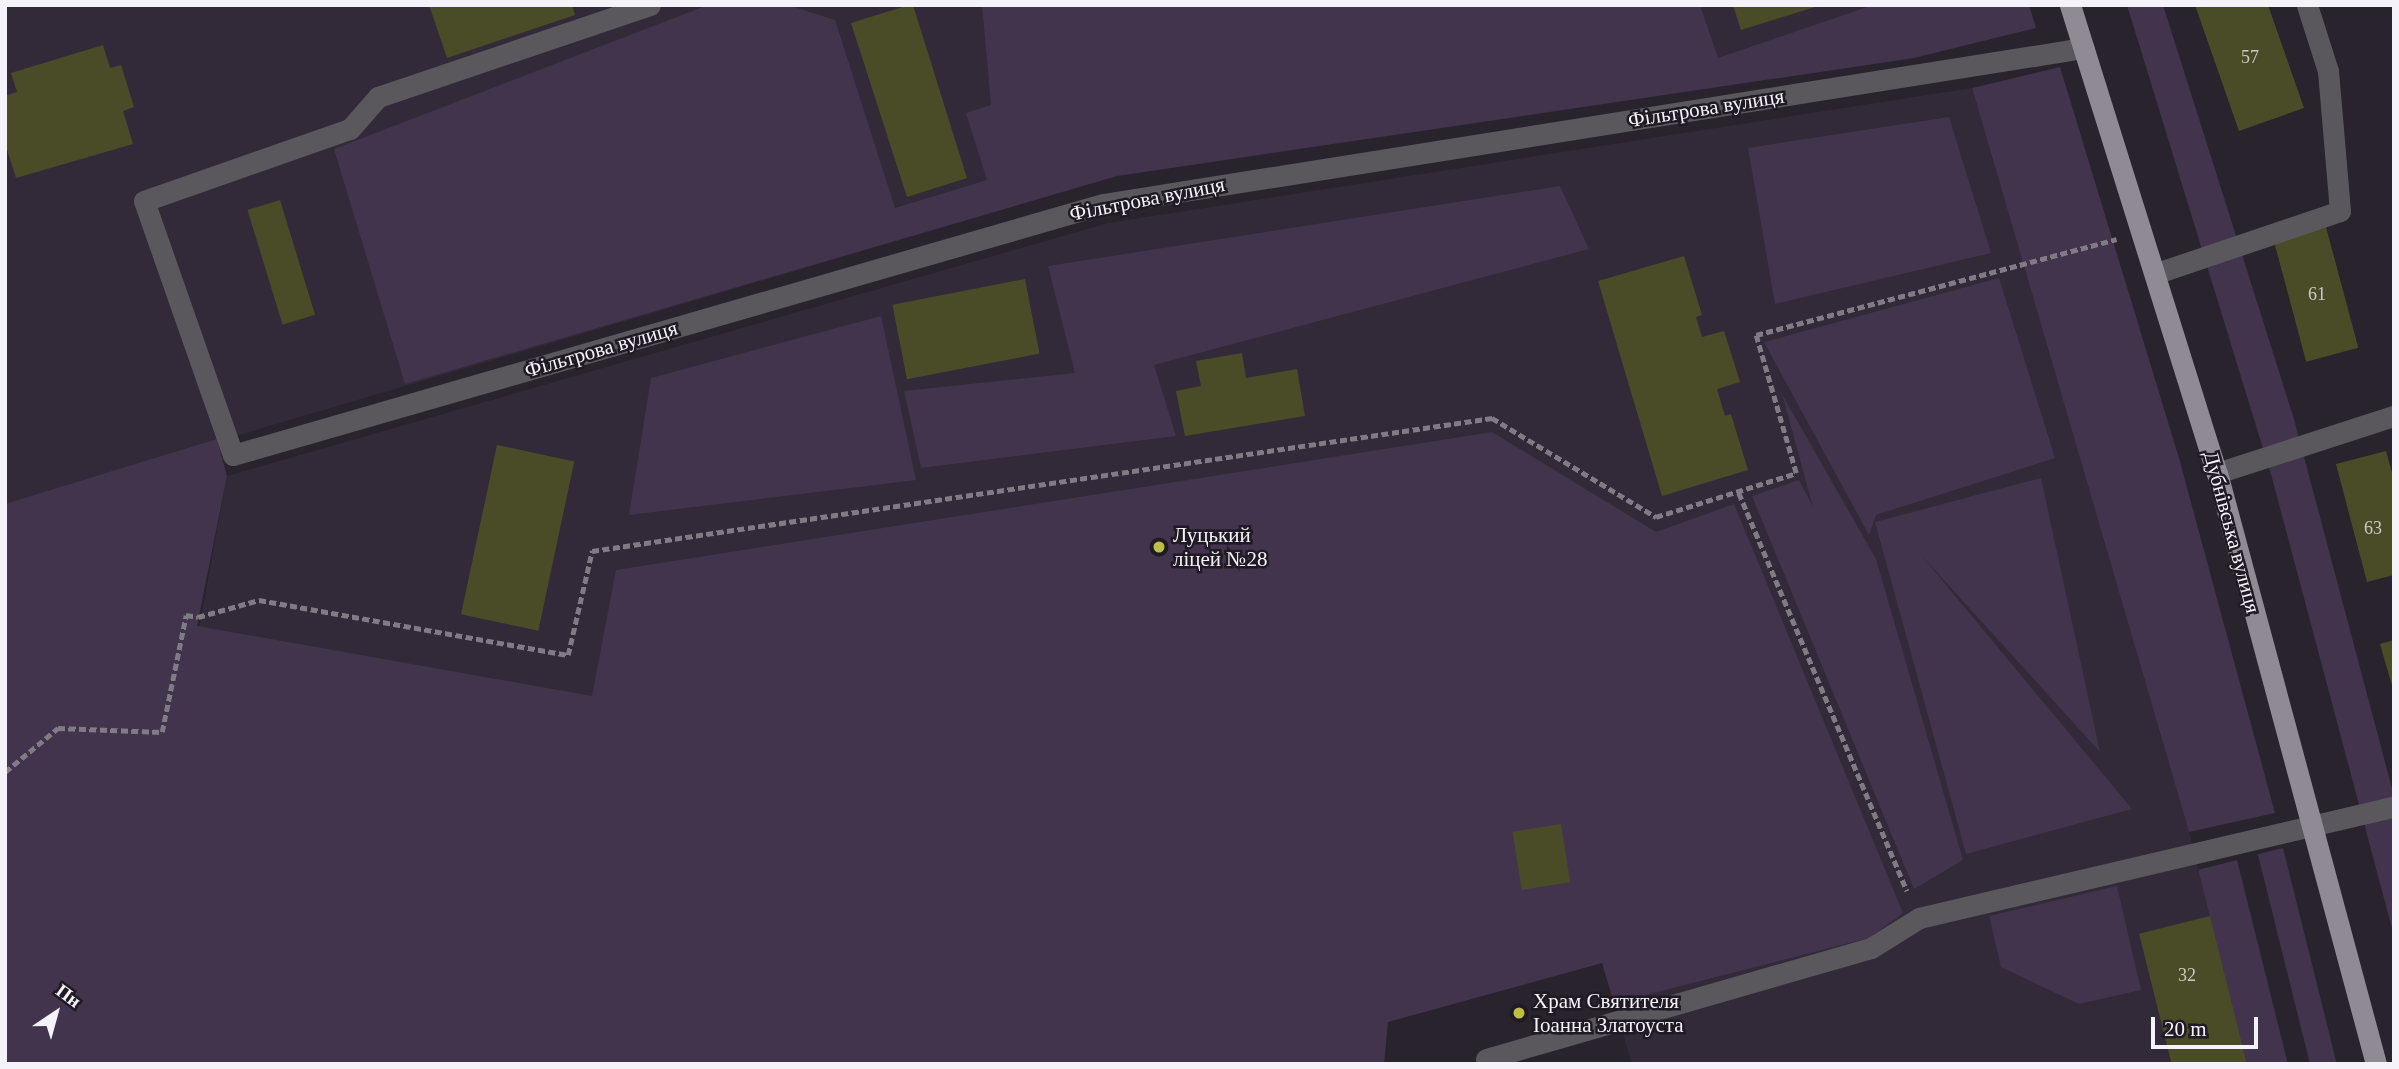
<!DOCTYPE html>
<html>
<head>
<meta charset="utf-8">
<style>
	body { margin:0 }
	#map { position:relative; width:2399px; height:1069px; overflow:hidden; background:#28232d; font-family:Georgia,serif }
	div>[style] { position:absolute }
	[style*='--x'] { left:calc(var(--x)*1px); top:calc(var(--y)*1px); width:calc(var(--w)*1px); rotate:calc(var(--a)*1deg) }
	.built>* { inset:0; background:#322a39 }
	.green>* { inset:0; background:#41344c; transform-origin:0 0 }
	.building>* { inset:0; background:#4a4c28; transform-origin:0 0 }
	.path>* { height:4.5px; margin-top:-2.25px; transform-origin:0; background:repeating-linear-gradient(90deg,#807b84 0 7px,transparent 0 10.5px) }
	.lane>* { height:21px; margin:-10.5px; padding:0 10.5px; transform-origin:10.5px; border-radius:10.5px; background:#5b585d }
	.street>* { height:21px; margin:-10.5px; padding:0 10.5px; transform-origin:10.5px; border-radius:10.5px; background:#5b585d }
	.primary>* { height:21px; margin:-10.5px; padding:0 10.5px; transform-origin:10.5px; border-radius:10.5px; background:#908a95 }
	.dots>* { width:19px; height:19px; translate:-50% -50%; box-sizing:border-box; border:4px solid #1f1a23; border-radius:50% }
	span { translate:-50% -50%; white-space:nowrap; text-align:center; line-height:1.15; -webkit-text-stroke:5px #1f1a23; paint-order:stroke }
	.number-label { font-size:18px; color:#cbc8c5 }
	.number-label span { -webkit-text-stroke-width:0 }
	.street-label { font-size:21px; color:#f6f2f9 }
	.poi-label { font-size:21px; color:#f6f2f9 }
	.left { translate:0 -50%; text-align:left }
	.frame { position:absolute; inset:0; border:7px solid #f6f2f9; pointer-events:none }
	.north { position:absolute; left:21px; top:978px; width:70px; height:70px; -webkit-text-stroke:5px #1f1a23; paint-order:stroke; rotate:36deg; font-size:19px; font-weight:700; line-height:28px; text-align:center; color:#f6f2f9 }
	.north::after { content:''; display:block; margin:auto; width:24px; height:32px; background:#f6f2f9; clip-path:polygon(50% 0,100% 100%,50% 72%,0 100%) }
	.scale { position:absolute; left:2151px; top:1017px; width:107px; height:32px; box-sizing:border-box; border:4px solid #f6f2f9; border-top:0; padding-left:9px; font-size:21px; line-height:24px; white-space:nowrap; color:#f6f2f9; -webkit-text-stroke:5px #1f1a23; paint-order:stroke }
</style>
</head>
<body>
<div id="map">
	<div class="built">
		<div style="clip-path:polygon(5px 5px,1896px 5px,1914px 58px,1117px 176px,5px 504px)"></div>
		<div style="clip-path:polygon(1972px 88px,2189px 832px,2247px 1064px,1632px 1064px,1602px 963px,1236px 1064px,119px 1064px,227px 476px,1108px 223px)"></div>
	</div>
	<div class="green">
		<div style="clip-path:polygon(708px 5px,788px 5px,835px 20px,895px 208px,987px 180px,966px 113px,991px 105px,982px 5px,1700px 5px,1718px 58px,1873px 5px,2029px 5px,2036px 28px,1914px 58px,1117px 176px,405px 384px,334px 149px)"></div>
		<div style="clip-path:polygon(2127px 5px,2163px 5px,2294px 419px,2394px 796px,2394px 936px,2272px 478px)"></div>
		<div style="clip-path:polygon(2060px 67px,2179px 458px,2275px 813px,2189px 832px,1972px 88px)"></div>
		<div style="clip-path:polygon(1949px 117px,1991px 253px,1775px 304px,1748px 148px)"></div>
		<div style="clip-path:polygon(1560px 186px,1589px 249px,1154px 365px,1176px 436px,921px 468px,904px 391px,1075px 373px,1048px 266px)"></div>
		<div style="clip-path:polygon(1999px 278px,2055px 458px,1876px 515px,1869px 535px,1764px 342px)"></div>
		<div style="clip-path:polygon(881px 316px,916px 480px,629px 515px,651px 378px)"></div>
		<div style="clip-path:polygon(1782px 394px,1876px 559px,1963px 860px,1914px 889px,1752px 496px,1799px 480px,1813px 507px)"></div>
		<div style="clip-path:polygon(1492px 432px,1656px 532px,1734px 504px,1903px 913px,1869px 938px,1614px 1003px,1602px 963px,1388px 1022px,1384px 1064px,5px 1064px,5px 504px,217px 439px,227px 476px,197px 626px,592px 696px,616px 570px)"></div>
		<div style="clip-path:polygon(2041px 478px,2100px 752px,1922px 556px,2132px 809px,1966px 854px,1875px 522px)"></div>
		<div style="left:2283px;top:848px;width:223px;height:26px;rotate:76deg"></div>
		<div style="left:2237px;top:860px;width:210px;height:40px;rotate:76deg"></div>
		<div style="clip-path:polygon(2117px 886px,2141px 990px,2079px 1004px,2001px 967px,1989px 916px)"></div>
	</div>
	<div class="building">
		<div style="clip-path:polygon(429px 5px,572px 5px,575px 15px,447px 58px)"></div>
		<div style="clip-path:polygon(909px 5px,913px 5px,967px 178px,907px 197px,851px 23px)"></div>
		<div style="clip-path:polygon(1733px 5px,1818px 5px,1818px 6px,1741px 30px)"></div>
		<div style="clip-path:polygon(2195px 5px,2268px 5px,2304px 108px,2239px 131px)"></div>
		<div style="clip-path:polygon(103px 45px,110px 68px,121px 65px,134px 107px,123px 111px,133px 144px,16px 178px,5px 143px,5px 96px,17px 92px,11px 73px)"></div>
		<div style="left:280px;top:200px;width:120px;height:34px;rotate:73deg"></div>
		<div style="left:2326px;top:227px;width:125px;height:54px;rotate:75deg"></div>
		<div style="clip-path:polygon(1684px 256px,1702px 315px,1696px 317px,1702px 337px,1724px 331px,1740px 382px,1717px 389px,1725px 416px,1731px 414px,1748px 470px,1662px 496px,1598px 281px)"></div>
		<div style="left:1025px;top:279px;width:76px;height:135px;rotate:79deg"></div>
		<div style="clip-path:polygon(1242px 353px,1246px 378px,1297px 369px,1305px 416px,1185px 436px,1176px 391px,1201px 386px,1196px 361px)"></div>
		<div style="left:497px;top:445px;width:79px;height:173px;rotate:12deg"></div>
		<div style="clip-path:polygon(2386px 451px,2394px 480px,2394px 575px,2367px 582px,2336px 464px)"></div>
		<div style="clip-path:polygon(2394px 640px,2394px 689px,2393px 689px,2380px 644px)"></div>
		<div style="left:1561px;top:824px;width:59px;height:49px;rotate:81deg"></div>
		<div style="left:2210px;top:916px;width:153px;height:73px;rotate:76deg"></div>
	</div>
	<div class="path">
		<div style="--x:1739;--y:493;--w:432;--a:67.1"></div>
		<div style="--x:5;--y:772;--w:69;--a:-39.7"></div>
		<div style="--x:58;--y:728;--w:104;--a:2.2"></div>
		<div style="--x:162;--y:732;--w:119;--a:-78.4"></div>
		<div style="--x:186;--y:615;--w:12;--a:9"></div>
		<div style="--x:198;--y:617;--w:63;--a:-15.6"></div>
		<div style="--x:259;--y:600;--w:314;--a:10.1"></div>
		<div style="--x:568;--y:655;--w:107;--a:-77"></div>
		<div style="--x:592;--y:551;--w:910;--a:-8.41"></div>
		<div style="--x:1492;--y:418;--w:192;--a:31.1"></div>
		<div style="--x:1656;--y:517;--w:147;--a:-17.4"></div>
		<div style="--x:1796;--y:473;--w:144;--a:-106.2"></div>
		<div style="--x:1756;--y:335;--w:373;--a:-14.9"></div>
	</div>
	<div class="lane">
		<div style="--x:2157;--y:273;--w:193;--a:-18.7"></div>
		<div style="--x:2340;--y:211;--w:141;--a:-94.9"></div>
		<div style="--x:2328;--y:71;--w:69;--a:-107.7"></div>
		<div style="--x:233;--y:455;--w:269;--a:-109.3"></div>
		<div style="--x:144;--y:201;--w:218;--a:-19.3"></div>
		<div style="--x:350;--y:129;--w:43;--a:-48.8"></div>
		<div style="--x:378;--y:97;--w:287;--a:-18.7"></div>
		<div style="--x:2217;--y:473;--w:186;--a:-17.9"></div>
		<div style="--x:1486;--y:1059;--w:401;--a:-16.1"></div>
		<div style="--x:1871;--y:948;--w:57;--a:-32"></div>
		<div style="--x:1919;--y:918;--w:488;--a:-13.2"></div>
	</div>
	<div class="street">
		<div style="--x:233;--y:455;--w:905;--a:-16.09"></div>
		<div style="--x:1103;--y:204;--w:993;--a:-9.04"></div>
	</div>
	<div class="primary">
		<div style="--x:2070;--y:5;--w:491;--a:72.6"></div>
		<div style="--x:2217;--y:473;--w:612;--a:74.94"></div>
	</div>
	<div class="dots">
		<div style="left:1159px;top:547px;background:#bcbf44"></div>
		<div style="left:1519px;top:1013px;background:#bcbf44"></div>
	</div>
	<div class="number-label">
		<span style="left:2250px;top:57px">57</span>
		<span style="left:2317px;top:294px">61</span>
		<span style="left:2373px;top:528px">63</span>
		<span style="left:2187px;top:975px">32</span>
	</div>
	<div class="street-label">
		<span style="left:1706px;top:108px;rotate:-9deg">Фільтрова вулиця</span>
		<span style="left:1147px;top:199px;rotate:-11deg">Фільтрова вулиця</span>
		<span style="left:601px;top:349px;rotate:-16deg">Фільтрова вулиця</span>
		<span style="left:2232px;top:532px;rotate:75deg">Дубнівська вулиця</span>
	</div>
	<div class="poi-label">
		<span class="left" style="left:1173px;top:547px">Луцький<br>ліцей №28</span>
		<span class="left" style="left:1533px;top:1013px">Храм Святителя<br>Іоанна Златоуста</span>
	</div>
	<div class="frame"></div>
	<div class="north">Пн</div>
	<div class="scale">20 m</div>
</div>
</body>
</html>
